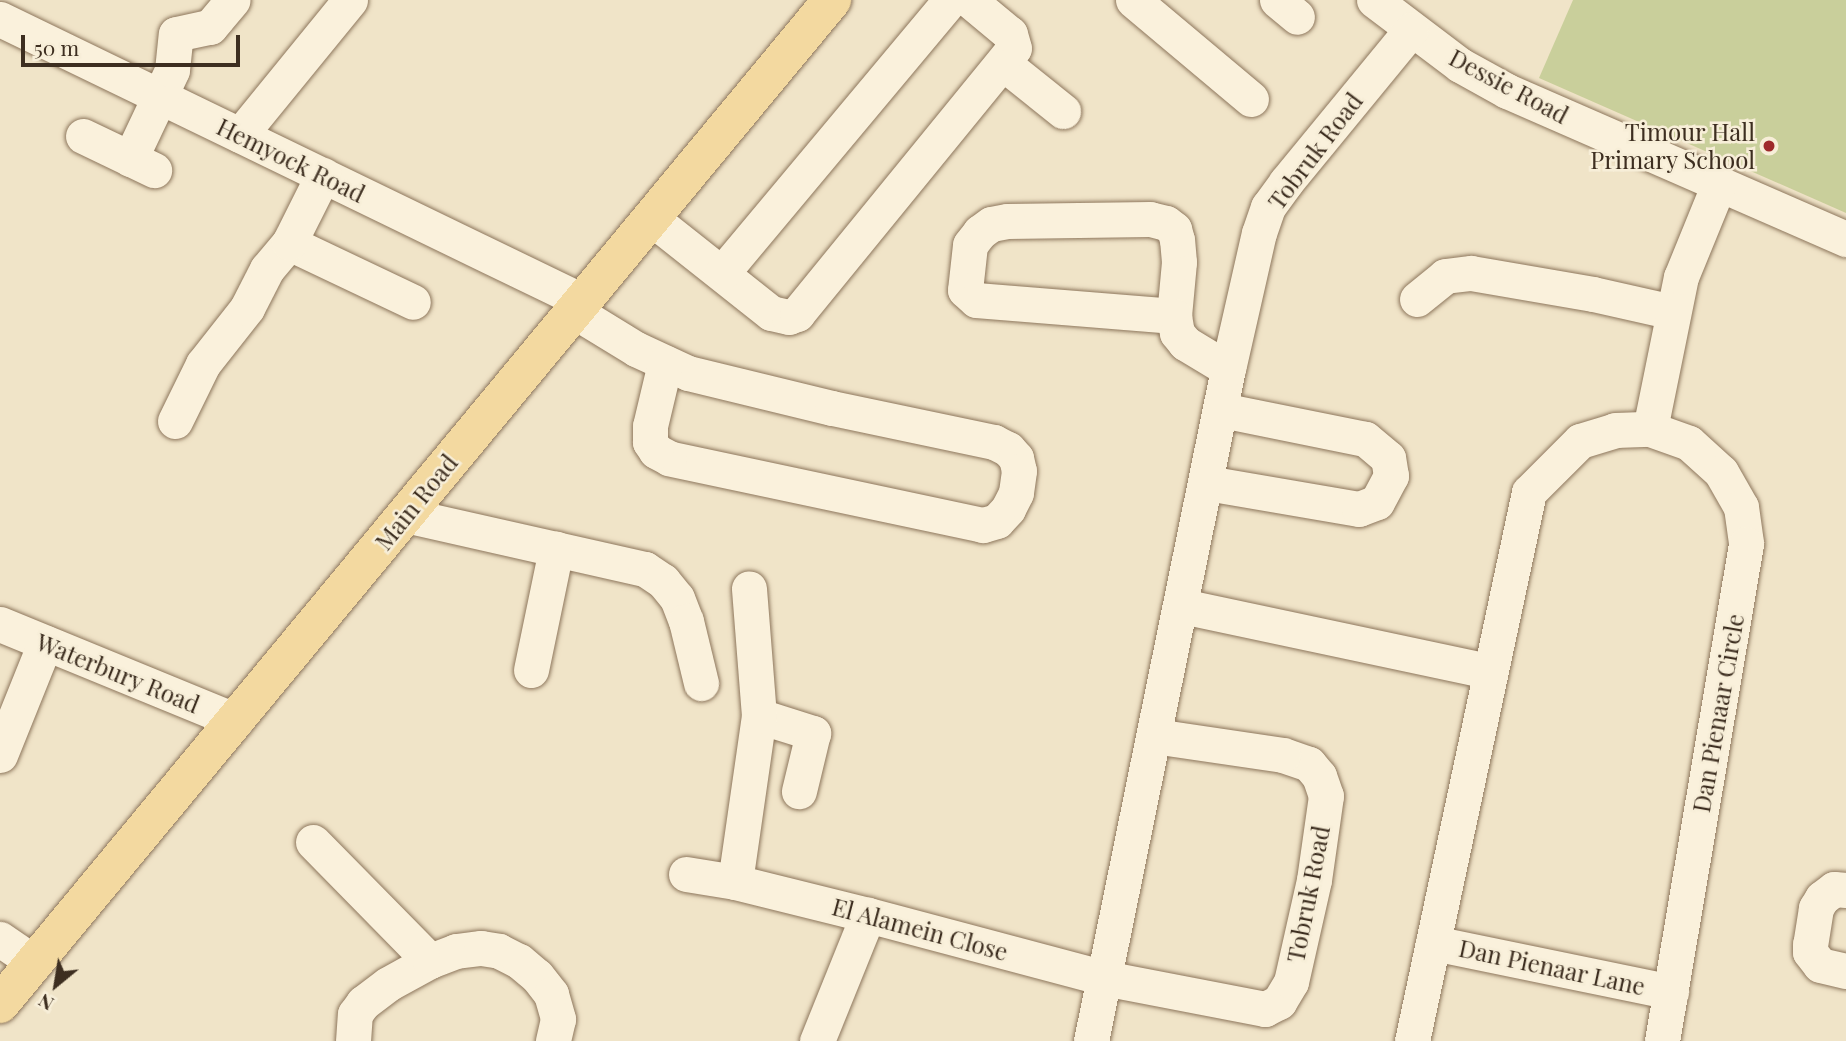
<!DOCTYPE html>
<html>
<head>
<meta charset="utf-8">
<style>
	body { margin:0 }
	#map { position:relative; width:1846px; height:1041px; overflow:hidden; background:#f0e4c8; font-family:"Playfair Display",serif }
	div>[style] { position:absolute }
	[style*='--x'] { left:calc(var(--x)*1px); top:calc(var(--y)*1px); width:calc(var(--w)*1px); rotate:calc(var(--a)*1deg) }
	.green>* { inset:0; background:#c9cf9b }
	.roads { filter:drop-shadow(0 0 2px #8d765c) drop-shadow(0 0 2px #8d765c) }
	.minor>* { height:35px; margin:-17.5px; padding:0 17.5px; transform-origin:17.5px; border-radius:17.5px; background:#faf1dc }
	.major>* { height:38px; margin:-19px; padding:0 19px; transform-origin:19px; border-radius:19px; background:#f3d9a0 }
	.dots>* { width:19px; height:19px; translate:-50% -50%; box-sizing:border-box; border:4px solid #f7eed8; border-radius:50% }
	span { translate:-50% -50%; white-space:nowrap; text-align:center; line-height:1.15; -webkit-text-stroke:5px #f7eed8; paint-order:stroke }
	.street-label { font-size:24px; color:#3d2e20 }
	.poi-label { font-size:24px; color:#3d2e20 }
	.right { translate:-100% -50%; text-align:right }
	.north { position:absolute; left:21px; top:950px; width:70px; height:70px; -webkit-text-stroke:5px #f7eed8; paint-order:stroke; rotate:210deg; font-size:19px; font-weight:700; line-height:28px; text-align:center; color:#3d2e20 }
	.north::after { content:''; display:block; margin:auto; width:24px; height:32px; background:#3d2e20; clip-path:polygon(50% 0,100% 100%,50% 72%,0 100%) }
	.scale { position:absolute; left:21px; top:35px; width:219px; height:32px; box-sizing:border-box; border:4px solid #3d2e20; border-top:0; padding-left:9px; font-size:21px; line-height:24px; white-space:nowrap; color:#3d2e20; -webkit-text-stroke:5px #f7eed8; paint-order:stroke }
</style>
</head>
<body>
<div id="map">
	<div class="green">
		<div style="clip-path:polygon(1573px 0,1846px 0,1846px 213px,1539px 78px)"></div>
	</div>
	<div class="roads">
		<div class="minor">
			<div style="--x:1133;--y:0;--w:154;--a:40"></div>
			<div style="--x:1277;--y:0;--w:26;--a:40"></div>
			<div style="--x:1374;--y:0;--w:108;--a:37.1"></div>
			<div style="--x:1460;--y:65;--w:54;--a:29"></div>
			<div style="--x:1507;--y:91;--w:370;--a:23.6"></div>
			<div style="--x:0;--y:19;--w:647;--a:25.85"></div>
			<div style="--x:1003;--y:63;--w:77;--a:38.7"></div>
			<div style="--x:240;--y:135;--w:174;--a:-50.8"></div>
			<div style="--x:83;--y:136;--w:79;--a:25.6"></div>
			<div style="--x:130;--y:159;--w:98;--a:-64.7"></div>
			<div style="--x:172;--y:70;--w:36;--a:-84"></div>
			<div style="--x:176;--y:34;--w:35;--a:-12"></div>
			<div style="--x:210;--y:27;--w:35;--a:-50"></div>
			<div style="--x:651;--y:218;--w:153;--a:38.4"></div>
			<div style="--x:771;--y:313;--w:18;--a:13"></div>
			<div style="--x:789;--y:317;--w:9;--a:-21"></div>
			<div style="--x:797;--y:314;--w:343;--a:-50.8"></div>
			<div style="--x:1014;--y:48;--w:15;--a:-106"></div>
			<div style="--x:1010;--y:34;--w:53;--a:-140.3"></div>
			<div style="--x:289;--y:243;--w:137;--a:25.4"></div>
			<div style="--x:722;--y:273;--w:356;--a:-50.1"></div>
			<div style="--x:1417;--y:299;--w:36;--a:-39"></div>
			<div style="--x:1445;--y:276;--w:26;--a:-7"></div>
			<div style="--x:1471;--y:273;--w:124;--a:9.8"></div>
			<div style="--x:1593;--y:294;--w:82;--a:12.7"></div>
			<div style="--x:574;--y:311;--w:73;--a:31.5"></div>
			<div style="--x:636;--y:349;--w:57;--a:24.8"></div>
			<div style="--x:688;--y:373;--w:148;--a:13.7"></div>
			<div style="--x:832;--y:408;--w:166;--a:11.9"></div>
			<div style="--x:994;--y:442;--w:16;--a:27"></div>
			<div style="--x:1008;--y:449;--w:12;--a:48"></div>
			<div style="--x:1016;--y:458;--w:13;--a:77"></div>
			<div style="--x:1019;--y:471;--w:22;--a:98"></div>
			<div style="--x:1016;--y:493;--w:18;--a:117"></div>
			<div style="--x:1008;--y:509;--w:16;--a:133"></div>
			<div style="--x:997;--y:521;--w:15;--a:164"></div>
			<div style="--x:983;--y:525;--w:321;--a:-168"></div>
			<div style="--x:669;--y:458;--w:15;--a:-152"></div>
			<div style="--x:656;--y:451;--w:11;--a:-124"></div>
			<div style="--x:650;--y:442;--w:16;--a:-90"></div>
			<div style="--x:650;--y:426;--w:65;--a:-76.6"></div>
			<div style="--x:1174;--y:316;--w:54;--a:-84.7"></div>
			<div style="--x:1179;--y:262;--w:22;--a:-95"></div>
			<div style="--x:1177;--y:240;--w:11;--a:-105"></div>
			<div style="--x:1174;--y:229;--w:10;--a:-143"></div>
			<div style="--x:1166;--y:223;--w:16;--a:-166"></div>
			<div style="--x:1150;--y:219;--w:143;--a:179.2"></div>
			<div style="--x:1007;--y:221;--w:16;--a:169"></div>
			<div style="--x:991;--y:224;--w:14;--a:144"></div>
			<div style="--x:980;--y:232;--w:16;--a:128"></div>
			<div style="--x:970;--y:245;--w:45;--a:96.3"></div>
			<div style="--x:965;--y:290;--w:15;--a:42"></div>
			<div style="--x:976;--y:300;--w:199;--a:4.6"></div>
			<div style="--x:1174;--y:316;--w:17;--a:80"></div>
			<div style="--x:1177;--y:333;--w:13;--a:51"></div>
			<div style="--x:1185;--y:343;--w:50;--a:31.2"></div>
			<div style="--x:175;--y:421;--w:64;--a:-63.8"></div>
			<div style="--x:203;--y:364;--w:71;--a:-51.8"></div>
			<div style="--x:247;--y:308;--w:44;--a:-62.9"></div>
			<div style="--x:267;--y:269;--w:34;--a:-50"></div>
			<div style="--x:289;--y:243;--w:76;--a:-63.4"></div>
			<div style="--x:1650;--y:429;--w:155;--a:-78.5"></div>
			<div style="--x:1681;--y:277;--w:100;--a:-67.8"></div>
			<div style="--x:1207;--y:483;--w:154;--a:9.7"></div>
			<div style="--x:1359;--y:509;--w:19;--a:-21"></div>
			<div style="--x:1377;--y:502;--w:30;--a:-62"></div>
			<div style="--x:1391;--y:476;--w:18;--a:-99"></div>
			<div style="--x:1388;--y:458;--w:30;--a:-140"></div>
			<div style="--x:1365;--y:439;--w:147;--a:-168.6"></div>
			<div style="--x:405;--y:515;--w:246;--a:12.7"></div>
			<div style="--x:645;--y:569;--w:22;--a:34"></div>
			<div style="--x:663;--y:581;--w:22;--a:51"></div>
			<div style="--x:677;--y:598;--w:25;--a:69"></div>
			<div style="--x:686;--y:621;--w:64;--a:76.4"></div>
			<div style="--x:1182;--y:606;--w:314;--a:12"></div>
			<div style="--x:0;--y:624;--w:255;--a:22.3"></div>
			<div style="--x:531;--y:670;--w:124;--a:-78.3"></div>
			<div style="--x:759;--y:716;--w:57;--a:17.5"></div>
			<div style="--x:813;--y:733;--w:60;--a:103.6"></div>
			<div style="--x:0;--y:755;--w:121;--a:-68.1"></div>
			<div style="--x:313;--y:842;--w:167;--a:45.5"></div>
			<div style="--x:686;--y:874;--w:50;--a:9.3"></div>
			<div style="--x:735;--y:882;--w:137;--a:13.9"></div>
			<div style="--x:868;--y:915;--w:244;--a:14.9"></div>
			<div style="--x:1104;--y:978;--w:164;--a:10.9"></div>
			<div style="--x:1265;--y:1009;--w:16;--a:-27"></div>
			<div style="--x:1279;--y:1002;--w:23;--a:-59"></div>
			<div style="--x:1291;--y:982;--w:105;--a:-77.3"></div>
			<div style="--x:1314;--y:880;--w:85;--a:-81.9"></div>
			<div style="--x:1326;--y:796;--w:21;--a:-109"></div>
			<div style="--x:1319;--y:776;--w:16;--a:-130"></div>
			<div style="--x:1309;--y:764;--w:28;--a:-161"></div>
			<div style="--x:1283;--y:755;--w:129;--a:-171.6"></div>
			<div style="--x:735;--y:882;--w:168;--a:-81.8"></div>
			<div style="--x:759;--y:716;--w:128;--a:-94.5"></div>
			<div style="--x:1846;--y:890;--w:12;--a:-175"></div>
			<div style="--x:1834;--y:889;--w:15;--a:143"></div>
			<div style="--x:1822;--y:898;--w:12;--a:121"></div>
			<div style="--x:1816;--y:908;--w:36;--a:99"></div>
			<div style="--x:1810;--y:944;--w:8;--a:90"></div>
			<div style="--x:1810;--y:952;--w:16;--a:52"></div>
			<div style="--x:1820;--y:965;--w:27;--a:13"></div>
			<div style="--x:0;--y:939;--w:42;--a:34.4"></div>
			<div style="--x:1433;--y:943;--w:243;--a:11.6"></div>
			<div style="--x:353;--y:1041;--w:27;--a:-86"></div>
			<div style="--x:355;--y:1014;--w:14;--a:-54"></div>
			<div style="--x:363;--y:1003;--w:31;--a:-37"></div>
			<div style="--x:388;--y:984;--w:48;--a:-28.7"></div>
			<div style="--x:430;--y:961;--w:28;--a:-21"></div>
			<div style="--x:456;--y:951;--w:25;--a:-7"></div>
			<div style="--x:481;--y:948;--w:18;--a:9"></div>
			<div style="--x:499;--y:951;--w:22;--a:27"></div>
			<div style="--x:519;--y:961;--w:23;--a:40"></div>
			<div style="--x:537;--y:976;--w:23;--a:52"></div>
			<div style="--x:551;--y:994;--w:26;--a:74"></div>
			<div style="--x:558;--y:1019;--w:23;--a:103"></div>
			<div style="--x:817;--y:1041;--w:136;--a:-68"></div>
			<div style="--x:1091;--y:1041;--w:686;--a:-78.48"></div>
			<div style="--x:1228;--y:369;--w:139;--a:-77.2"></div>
			<div style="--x:1259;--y:233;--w:28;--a:-71"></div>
			<div style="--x:1268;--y:207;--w:31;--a:-54"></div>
			<div style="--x:1286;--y:182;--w:197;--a:-50.6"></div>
			<div style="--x:1412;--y:1041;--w:561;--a:-77.97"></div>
			<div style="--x:1529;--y:492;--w:72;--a:-45"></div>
			<div style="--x:1580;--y:441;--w:37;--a:-17"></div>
			<div style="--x:1615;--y:430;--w:35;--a:-2"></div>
			<div style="--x:1650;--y:429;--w:41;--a:19.7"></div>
			<div style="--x:1689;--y:443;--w:43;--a:42.2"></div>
			<div style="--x:1721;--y:472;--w:40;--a:60.3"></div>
			<div style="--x:1741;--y:507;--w:37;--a:82"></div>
			<div style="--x:1746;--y:544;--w:504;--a:99.59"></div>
		</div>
		<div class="major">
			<div style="--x:0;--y:1004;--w:1304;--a:-50.35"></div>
		</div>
	</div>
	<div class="dots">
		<div style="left:1769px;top:146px;background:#9e2a2b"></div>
	</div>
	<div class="street-label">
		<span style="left:1509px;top:86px;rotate:28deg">Dessie Road</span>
		<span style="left:1315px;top:151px;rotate:-53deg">Tobruk Road</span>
		<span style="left:291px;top:160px;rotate:26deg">Hemyock Road</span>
		<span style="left:416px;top:502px;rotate:-51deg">Main Road</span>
		<span style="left:118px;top:673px;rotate:22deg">Waterbury Road</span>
		<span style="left:1718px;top:713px;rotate:-80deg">Dan Pienaar Circle</span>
		<span style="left:1308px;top:894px;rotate:-79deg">Tobruk Road</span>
		<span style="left:920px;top:929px;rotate:15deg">El Alamein Close</span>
		<span style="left:1552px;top:967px;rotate:12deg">Dan Pienaar Lane</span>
	</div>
	<div class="poi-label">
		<span class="right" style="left:1755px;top:146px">Timour Hall<br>Primary School</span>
	</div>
	<div class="north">N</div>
	<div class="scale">50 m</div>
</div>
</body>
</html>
